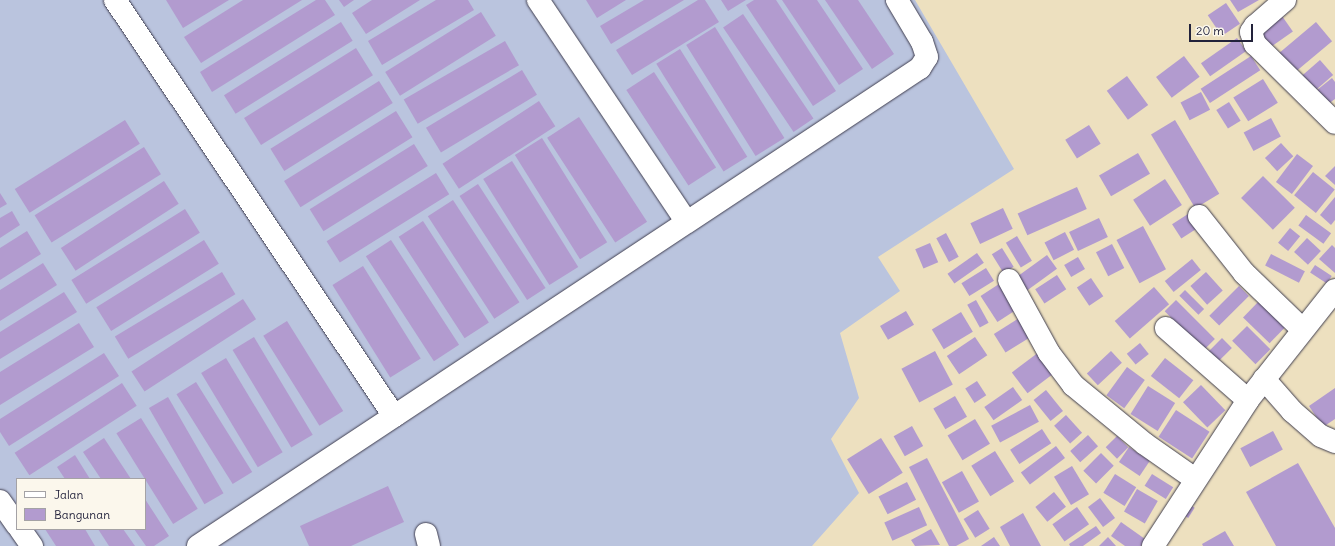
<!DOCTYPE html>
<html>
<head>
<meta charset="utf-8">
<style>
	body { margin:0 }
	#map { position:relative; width:1335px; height:546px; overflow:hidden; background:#ede0bf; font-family:Delius,sans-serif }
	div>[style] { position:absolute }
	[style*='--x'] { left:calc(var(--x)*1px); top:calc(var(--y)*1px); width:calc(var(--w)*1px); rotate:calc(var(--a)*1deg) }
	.industrial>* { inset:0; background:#bac4de }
	.building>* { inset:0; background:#b29bcf; transform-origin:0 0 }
	.roads { filter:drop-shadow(0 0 1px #403e4f) drop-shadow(0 0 1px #403e4f) }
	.minor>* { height:22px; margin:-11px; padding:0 11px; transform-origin:11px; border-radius:11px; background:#fff }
	.major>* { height:22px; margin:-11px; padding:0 11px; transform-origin:11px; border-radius:11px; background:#fff }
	span { translate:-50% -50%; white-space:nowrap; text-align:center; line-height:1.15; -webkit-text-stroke:3px #fbf7ec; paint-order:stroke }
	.legend { position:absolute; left:16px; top:478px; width:130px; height:52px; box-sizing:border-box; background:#fbf7ec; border:1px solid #a4a2a5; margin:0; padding:5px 7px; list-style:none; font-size:12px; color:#22223b }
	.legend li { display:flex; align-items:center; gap:8px; height:20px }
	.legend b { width:20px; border:1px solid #a4a2a5 }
	.scale { position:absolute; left:1189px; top:24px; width:64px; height:18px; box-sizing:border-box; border:2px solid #22223b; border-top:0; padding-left:5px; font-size:12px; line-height:14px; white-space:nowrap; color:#22223b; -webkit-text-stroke:3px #fbf7ec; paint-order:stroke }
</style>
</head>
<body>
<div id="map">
	<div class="industrial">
		<div style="clip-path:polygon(evenodd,0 0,915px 0,1014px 169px,878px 257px,900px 291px,840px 333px,859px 398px,831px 439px,859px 493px,812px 546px,0 546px,0 0,17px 479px,145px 479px,145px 529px,17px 529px,17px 479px)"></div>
	</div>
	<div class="building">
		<div style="clip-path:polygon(166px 0,229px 0,183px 28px)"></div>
		<div style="clip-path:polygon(243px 0,302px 0,201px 63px,184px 37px)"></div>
		<div style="clip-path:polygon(316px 0,325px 0,335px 15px,212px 92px,200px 72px)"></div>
		<div style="clip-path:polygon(339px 0,354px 0,344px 7px)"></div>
		<div style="clip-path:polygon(372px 0,420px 0,366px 34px,352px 13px)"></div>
		<div style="clip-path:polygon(436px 0,468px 0,474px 10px,382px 65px,368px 41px)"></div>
		<div style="clip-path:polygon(586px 0,626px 0,597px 18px)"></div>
		<div style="clip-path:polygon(644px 0,684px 0,611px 44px,600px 26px)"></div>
		<div style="clip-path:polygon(698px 0,705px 0,719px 22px,632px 75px,616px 50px)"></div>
		<div style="clip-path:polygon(721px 0,746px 0,728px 11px)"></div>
		<div style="clip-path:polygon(754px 0,776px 0,836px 91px,813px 106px,746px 5px)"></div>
		<div style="clip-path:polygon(782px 0,817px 0,863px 69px,839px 85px)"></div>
		<div style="clip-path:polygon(825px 0,858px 0,894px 54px,872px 69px)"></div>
		<div style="clip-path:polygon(1230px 0,1259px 0,1238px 12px)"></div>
		<div style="left:1226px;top:3px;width:25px;height:22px;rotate:56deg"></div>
		<div style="left:481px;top:12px;width:28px;height:113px;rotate:58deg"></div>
		<div style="left:743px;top:14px;width:126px;height:24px;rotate:56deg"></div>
		<div style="left:1282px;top:16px;width:19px;height:32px;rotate:55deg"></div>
		<div style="left:341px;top:22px;width:22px;height:138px;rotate:58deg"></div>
		<div style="left:1316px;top:22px;width:25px;height:50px;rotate:50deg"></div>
		<div style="left:715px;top:27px;width:131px;height:34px;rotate:58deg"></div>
		<div style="left:1237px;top:38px;width:16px;height:44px;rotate:55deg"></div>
		<div style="left:505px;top:41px;width:28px;height:117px;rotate:60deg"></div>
		<div style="left:356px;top:48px;width:32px;height:132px;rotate:58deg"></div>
		<div style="left:680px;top:49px;width:127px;height:28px;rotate:58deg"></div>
		<div style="left:1184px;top:56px;width:26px;height:35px;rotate:53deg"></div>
		<div style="left:1251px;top:56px;width:17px;height:60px;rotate:57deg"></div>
		<div style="left:1320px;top:60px;width:20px;height:27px;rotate:49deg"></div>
		<div style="left:522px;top:70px;width:29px;height:112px;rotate:59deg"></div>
		<div style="left:654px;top:72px;width:114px;height:33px;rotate:57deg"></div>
		<div style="left:1127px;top:76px;width:36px;height:25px;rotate:54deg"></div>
		<div style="clip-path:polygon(1332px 78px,1335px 82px,1335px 99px,1328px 104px,1317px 90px)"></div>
		<div style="left:1263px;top:79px;width:28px;height:35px;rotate:58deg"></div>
		<div style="left:379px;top:81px;width:26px;height:128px;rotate:58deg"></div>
		<div style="left:1201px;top:92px;width:20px;height:23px;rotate:63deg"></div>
		<div style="left:539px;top:101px;width:30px;height:115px;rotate:57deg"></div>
		<div style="left:1229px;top:102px;width:22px;height:15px;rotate:58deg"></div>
		<div style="left:396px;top:111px;width:31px;height:132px;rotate:58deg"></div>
		<div style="left:579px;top:117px;width:125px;height:38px;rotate:57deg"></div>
		<div style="left:1271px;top:118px;width:21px;height:31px;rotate:62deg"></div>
		<div style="left:125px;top:120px;width:28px;height:130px;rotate:58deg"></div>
		<div style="left:1175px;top:120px;width:86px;height:28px;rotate:59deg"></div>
		<div style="left:1089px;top:125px;width:22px;height:28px;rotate:58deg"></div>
		<div style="left:542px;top:138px;width:123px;height:32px;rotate:58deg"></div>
		<div style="left:1281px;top:143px;width:18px;height:22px;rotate:47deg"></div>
		<div style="left:414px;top:144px;width:26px;height:123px;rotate:58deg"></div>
		<div style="left:144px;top:147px;width:32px;height:129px;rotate:58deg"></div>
		<div style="left:1138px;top:153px;width:24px;height:45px;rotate:60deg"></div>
		<div style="left:1297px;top:154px;width:20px;height:35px;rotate:37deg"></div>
		<div style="left:512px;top:161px;width:125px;height:34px;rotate:58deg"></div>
		<div style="clip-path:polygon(1335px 166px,1335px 185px,1325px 176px)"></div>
		<div style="left:1313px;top:172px;width:28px;height:30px;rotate:39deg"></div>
		<div style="left:436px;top:173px;width:25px;height:129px;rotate:58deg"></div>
		<div style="left:1263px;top:176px;width:45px;height:31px;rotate:45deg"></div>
		<div style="left:1165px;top:179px;width:31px;height:38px;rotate:57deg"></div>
		<div style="left:164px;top:181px;width:27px;height:123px;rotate:57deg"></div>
		<div style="left:478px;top:184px;width:124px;height:22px;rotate:57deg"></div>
		<div style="left:1077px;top:187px;width:24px;height:65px;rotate:66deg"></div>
		<div style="clip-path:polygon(0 193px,7px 204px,0 208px)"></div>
		<div style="clip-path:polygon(1335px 197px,1335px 220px,1331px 225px,1320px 215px)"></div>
		<div style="left:453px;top:200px;width:122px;height:30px;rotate:57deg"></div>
		<div style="left:1003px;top:208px;width:23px;height:36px;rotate:65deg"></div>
		<div style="left:185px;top:209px;width:28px;height:134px;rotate:58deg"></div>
		<div style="clip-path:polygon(12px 211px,20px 225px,0 238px,0 218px)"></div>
		<div style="left:1188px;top:214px;width:17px;height:19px;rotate:57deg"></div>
		<div style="left:1306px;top:215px;width:31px;height:13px;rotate:36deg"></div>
		<div style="left:1099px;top:218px;width:21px;height:33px;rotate:65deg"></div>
		<div style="left:423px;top:221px;width:121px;height:29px;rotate:57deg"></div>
		<div style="left:1143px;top:226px;width:49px;height:30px;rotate:62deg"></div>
		<div style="left:1290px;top:228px;width:13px;height:19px;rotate:39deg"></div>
		<div style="clip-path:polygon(27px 231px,41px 254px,0 280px,0 248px)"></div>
		<div style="left:1065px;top:232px;width:20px;height:23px;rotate:63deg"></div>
		<div style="left:946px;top:233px;width:27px;height:11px;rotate:62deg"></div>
		<div style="left:1017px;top:236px;width:29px;height:13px;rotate:59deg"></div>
		<div style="left:1307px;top:238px;width:19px;height:19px;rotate:43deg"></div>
		<div style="left:204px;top:240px;width:28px;height:127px;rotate:58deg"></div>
		<div style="left:391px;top:240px;width:125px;height:30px;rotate:57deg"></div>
		<div style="left:930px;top:243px;width:21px;height:16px;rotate:67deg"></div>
		<div style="left:1112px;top:244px;width:27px;height:18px;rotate:63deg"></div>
		<div style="clip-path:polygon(1332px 245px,1335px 248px,1335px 273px,1319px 259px)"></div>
		<div style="left:1002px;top:248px;width:22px;height:12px;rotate:58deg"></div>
		<div style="left:977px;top:253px;width:12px;height:36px;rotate:55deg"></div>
		<div style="left:1271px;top:254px;width:38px;height:13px;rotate:27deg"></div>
		<div style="left:1047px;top:255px;width:17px;height:43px;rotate:54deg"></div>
		<div style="left:1078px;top:257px;width:14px;height:16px;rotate:60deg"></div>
		<div style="left:1192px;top:259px;width:14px;height:35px;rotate:51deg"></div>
		<div style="clip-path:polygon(43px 263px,57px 285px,0 321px,0 290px)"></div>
		<div style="left:1315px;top:265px;width:20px;height:9px;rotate:33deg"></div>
		<div style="left:363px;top:266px;width:109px;height:36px;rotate:58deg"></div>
		<div style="left:986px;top:268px;width:15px;height:29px;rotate:58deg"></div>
		<div style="left:222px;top:272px;width:26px;height:125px;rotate:59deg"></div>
		<div style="left:1206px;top:272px;width:25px;height:21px;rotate:48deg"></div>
		<div style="left:1057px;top:275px;width:17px;height:26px;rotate:57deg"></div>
		<div style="left:1091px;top:278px;width:22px;height:17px;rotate:56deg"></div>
		<div style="left:999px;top:284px;width:31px;height:22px;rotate:57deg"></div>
		<div style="left:1239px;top:286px;width:14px;height:42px;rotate:45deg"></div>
		<div style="left:1154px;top:287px;width:23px;height:52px;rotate:49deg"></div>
		<div style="left:1185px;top:290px;width:27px;height:8px;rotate:45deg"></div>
		<div style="clip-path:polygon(64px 292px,77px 312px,0 359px,0 332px)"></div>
		<div style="left:243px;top:299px;width:24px;height:133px;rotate:57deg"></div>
		<div style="left:976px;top:300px;width:26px;height:10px;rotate:61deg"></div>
		<div style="left:1176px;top:300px;width:55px;height:16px;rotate:45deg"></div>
		<div style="left:1259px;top:301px;width:37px;height:23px;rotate:44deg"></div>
		<div style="left:906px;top:311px;width:16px;height:30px;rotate:60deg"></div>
		<div style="left:961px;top:312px;width:23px;height:34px;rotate:59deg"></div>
		<div style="left:1021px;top:317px;width:22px;height:32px;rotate:58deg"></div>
		<div style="left:287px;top:321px;width:106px;height:28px;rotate:58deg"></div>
		<div style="clip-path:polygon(79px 323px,94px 347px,0 405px,0 372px)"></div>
		<div style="left:1247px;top:326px;width:33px;height:21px;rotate:45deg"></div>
		<div style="left:254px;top:337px;width:114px;height:25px;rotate:59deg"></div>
		<div style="left:975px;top:337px;width:22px;height:34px;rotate:56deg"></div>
		<div style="left:1222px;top:338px;width:14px;height:26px;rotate:45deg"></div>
		<div style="left:1140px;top:343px;width:14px;height:17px;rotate:51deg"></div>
		<div style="left:935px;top:351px;width:38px;height:38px;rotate:62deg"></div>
		<div style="left:1111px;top:351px;width:16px;height:33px;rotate:47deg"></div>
		<div style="left:1039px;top:352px;width:26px;height:34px;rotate:53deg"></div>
		<div style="clip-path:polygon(104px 353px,119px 376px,9px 446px,0 432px,0 419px)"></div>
		<div style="left:226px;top:358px;width:110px;height:29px;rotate:59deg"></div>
		<div style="left:1165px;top:358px;width:36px;height:23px;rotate:38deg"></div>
		<div style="left:1127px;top:367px;width:22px;height:35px;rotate:36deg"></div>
		<div style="left:977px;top:381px;width:17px;height:14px;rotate:57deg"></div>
		<div style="left:196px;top:382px;width:106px;height:23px;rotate:58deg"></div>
		<div style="left:122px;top:383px;width:27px;height:128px;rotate:57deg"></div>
		<div style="left:1201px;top:385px;width:35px;height:25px;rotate:46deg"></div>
		<div style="left:1148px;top:386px;width:32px;height:33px;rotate:32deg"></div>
		<div style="left:1013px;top:387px;width:16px;height:35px;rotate:55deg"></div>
		<div style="clip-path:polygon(1335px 388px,1335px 419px,1323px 427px,1309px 406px)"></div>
		<div style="left:1046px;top:390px;width:27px;height:16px;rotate:51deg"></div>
		<div style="left:955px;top:396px;width:24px;height:25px;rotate:60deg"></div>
		<div style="left:168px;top:397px;width:111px;height:22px;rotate:60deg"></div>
		<div style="left:1030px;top:405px;width:19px;height:44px;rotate:62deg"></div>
		<div style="left:1176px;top:410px;width:40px;height:32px;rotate:33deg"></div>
		<div style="left:1066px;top:415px;width:24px;height:16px;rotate:48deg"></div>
		<div style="left:141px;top:418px;width:107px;height:29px;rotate:58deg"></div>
		<div style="left:975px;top:419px;width:29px;height:32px;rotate:59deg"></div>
		<div style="left:912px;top:426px;width:23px;height:21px;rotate:61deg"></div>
		<div style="left:1042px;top:429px;width:17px;height:38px;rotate:57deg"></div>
		<div style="left:1273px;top:431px;width:21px;height:37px;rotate:62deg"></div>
		<div style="left:1088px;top:435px;width:15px;height:24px;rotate:48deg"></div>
		<div style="left:1117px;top:436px;width:16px;height:16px;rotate:45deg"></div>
		<div style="clip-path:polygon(104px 438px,131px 479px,101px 479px,83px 452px)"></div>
		<div style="left:881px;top:438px;width:41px;height:40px;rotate:58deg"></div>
		<div style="left:1056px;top:446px;width:15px;height:44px;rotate:53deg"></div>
		<div style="left:1129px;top:447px;width:25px;height:18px;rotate:34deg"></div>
		<div style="left:995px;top:451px;width:36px;height:28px;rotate:58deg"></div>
		<div style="left:1101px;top:453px;width:18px;height:25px;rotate:45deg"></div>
		<div style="clip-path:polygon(75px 455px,90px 479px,65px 479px,57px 467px)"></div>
		<div style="clip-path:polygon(927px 458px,969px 539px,956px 546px,949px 546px,909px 467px)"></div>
		<div style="clip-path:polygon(1298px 463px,1335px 528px,1335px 546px,1276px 546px,1246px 492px)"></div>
		<div style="left:1072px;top:466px;width:33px;height:21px;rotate:59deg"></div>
		<div style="left:962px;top:471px;width:35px;height:23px;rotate:61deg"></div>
		<div style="left:1115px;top:474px;width:25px;height:22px;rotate:32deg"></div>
		<div style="left:1152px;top:474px;width:25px;height:14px;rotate:32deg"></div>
		<div style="left:907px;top:482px;width:20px;height:32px;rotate:63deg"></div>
		<div style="clip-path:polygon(388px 486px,404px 522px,351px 546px,309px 546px,300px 526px)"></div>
		<div style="left:1137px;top:489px;width:24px;height:26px;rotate:30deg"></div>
		<div style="left:1054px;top:492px;width:19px;height:24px;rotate:51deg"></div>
		<div style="left:1100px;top:498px;width:25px;height:15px;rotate:53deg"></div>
		<div style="clip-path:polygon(145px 499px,169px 536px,154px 546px,146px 546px,134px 529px,145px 529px)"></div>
		<div style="left:1187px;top:503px;width:9px;height:12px;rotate:32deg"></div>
		<div style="left:919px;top:507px;width:20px;height:38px;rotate:66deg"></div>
		<div style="left:1077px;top:507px;width:21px;height:30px;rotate:55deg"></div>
		<div style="left:978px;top:510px;width:22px;height:17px;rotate:58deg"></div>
		<div style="clip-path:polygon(1023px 513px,1041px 546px,1010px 546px,1000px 527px)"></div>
		<div style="clip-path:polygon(1121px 522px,1145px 539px,1141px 546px,1125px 546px,1111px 536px)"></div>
		<div style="clip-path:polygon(1096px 526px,1101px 533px,1083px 546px,1070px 546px,1069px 544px)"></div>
		<div style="clip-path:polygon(45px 529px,85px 529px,95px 546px,56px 546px)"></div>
		<div style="clip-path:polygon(98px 529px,123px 529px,135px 546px,109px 546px)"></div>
		<div style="clip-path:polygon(931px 529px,940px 545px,915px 546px,911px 540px)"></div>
		<div style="clip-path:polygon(1225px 531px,1234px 546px,1203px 546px,1202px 544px)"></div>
		<div style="clip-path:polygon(994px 537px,1000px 546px,981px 546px)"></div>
		<div style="clip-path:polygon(1108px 537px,1116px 546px,1099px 546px)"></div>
	</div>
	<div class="roads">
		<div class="minor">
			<div style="--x:115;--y:0;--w:501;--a:56.15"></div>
			<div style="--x:538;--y:0;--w:266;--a:56.2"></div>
			<div style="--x:1285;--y:0;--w:40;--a:139"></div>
			<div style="--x:1255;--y:26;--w:7;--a:124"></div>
			<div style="--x:1251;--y:32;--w:13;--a:72"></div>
			<div style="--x:1255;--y:44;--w:112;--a:44.6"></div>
			<div style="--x:1199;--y:216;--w:73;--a:51.7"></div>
			<div style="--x:1244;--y:273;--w:81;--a:44"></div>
			<div style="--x:1009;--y:280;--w:83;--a:61.3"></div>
			<div style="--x:1049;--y:353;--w:40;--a:53"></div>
			<div style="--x:1073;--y:385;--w:93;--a:39.3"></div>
			<div style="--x:1145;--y:444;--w:61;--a:35"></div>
			<div style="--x:1166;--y:328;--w:109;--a:41.3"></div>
			<div style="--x:1264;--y:379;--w:43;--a:48.8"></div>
			<div style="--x:1292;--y:411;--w:38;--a:41"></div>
			<div style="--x:1321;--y:436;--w:15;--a:23"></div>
			<div style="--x:0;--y:501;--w:29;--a:55"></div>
			<div style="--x:20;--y:529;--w:21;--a:55"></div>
			<div style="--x:426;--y:534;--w:12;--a:76"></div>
			<div style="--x:198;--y:546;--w:866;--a:-33.51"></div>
			<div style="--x:920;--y:68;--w:13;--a:-58"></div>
			<div style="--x:927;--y:57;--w:16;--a:-108"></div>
			<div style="--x:922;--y:42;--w:49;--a:-120.8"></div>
		</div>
		<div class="major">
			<div style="--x:1153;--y:546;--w:174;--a:-56.9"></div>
			<div style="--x:1248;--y:400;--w:140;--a:-51.7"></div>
		</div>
	</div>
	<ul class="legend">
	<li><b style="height:5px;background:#fff"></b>Jalan</li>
	<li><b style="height:11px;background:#b29bcf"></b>Bangunan</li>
	</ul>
	<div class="scale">20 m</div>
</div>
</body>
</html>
